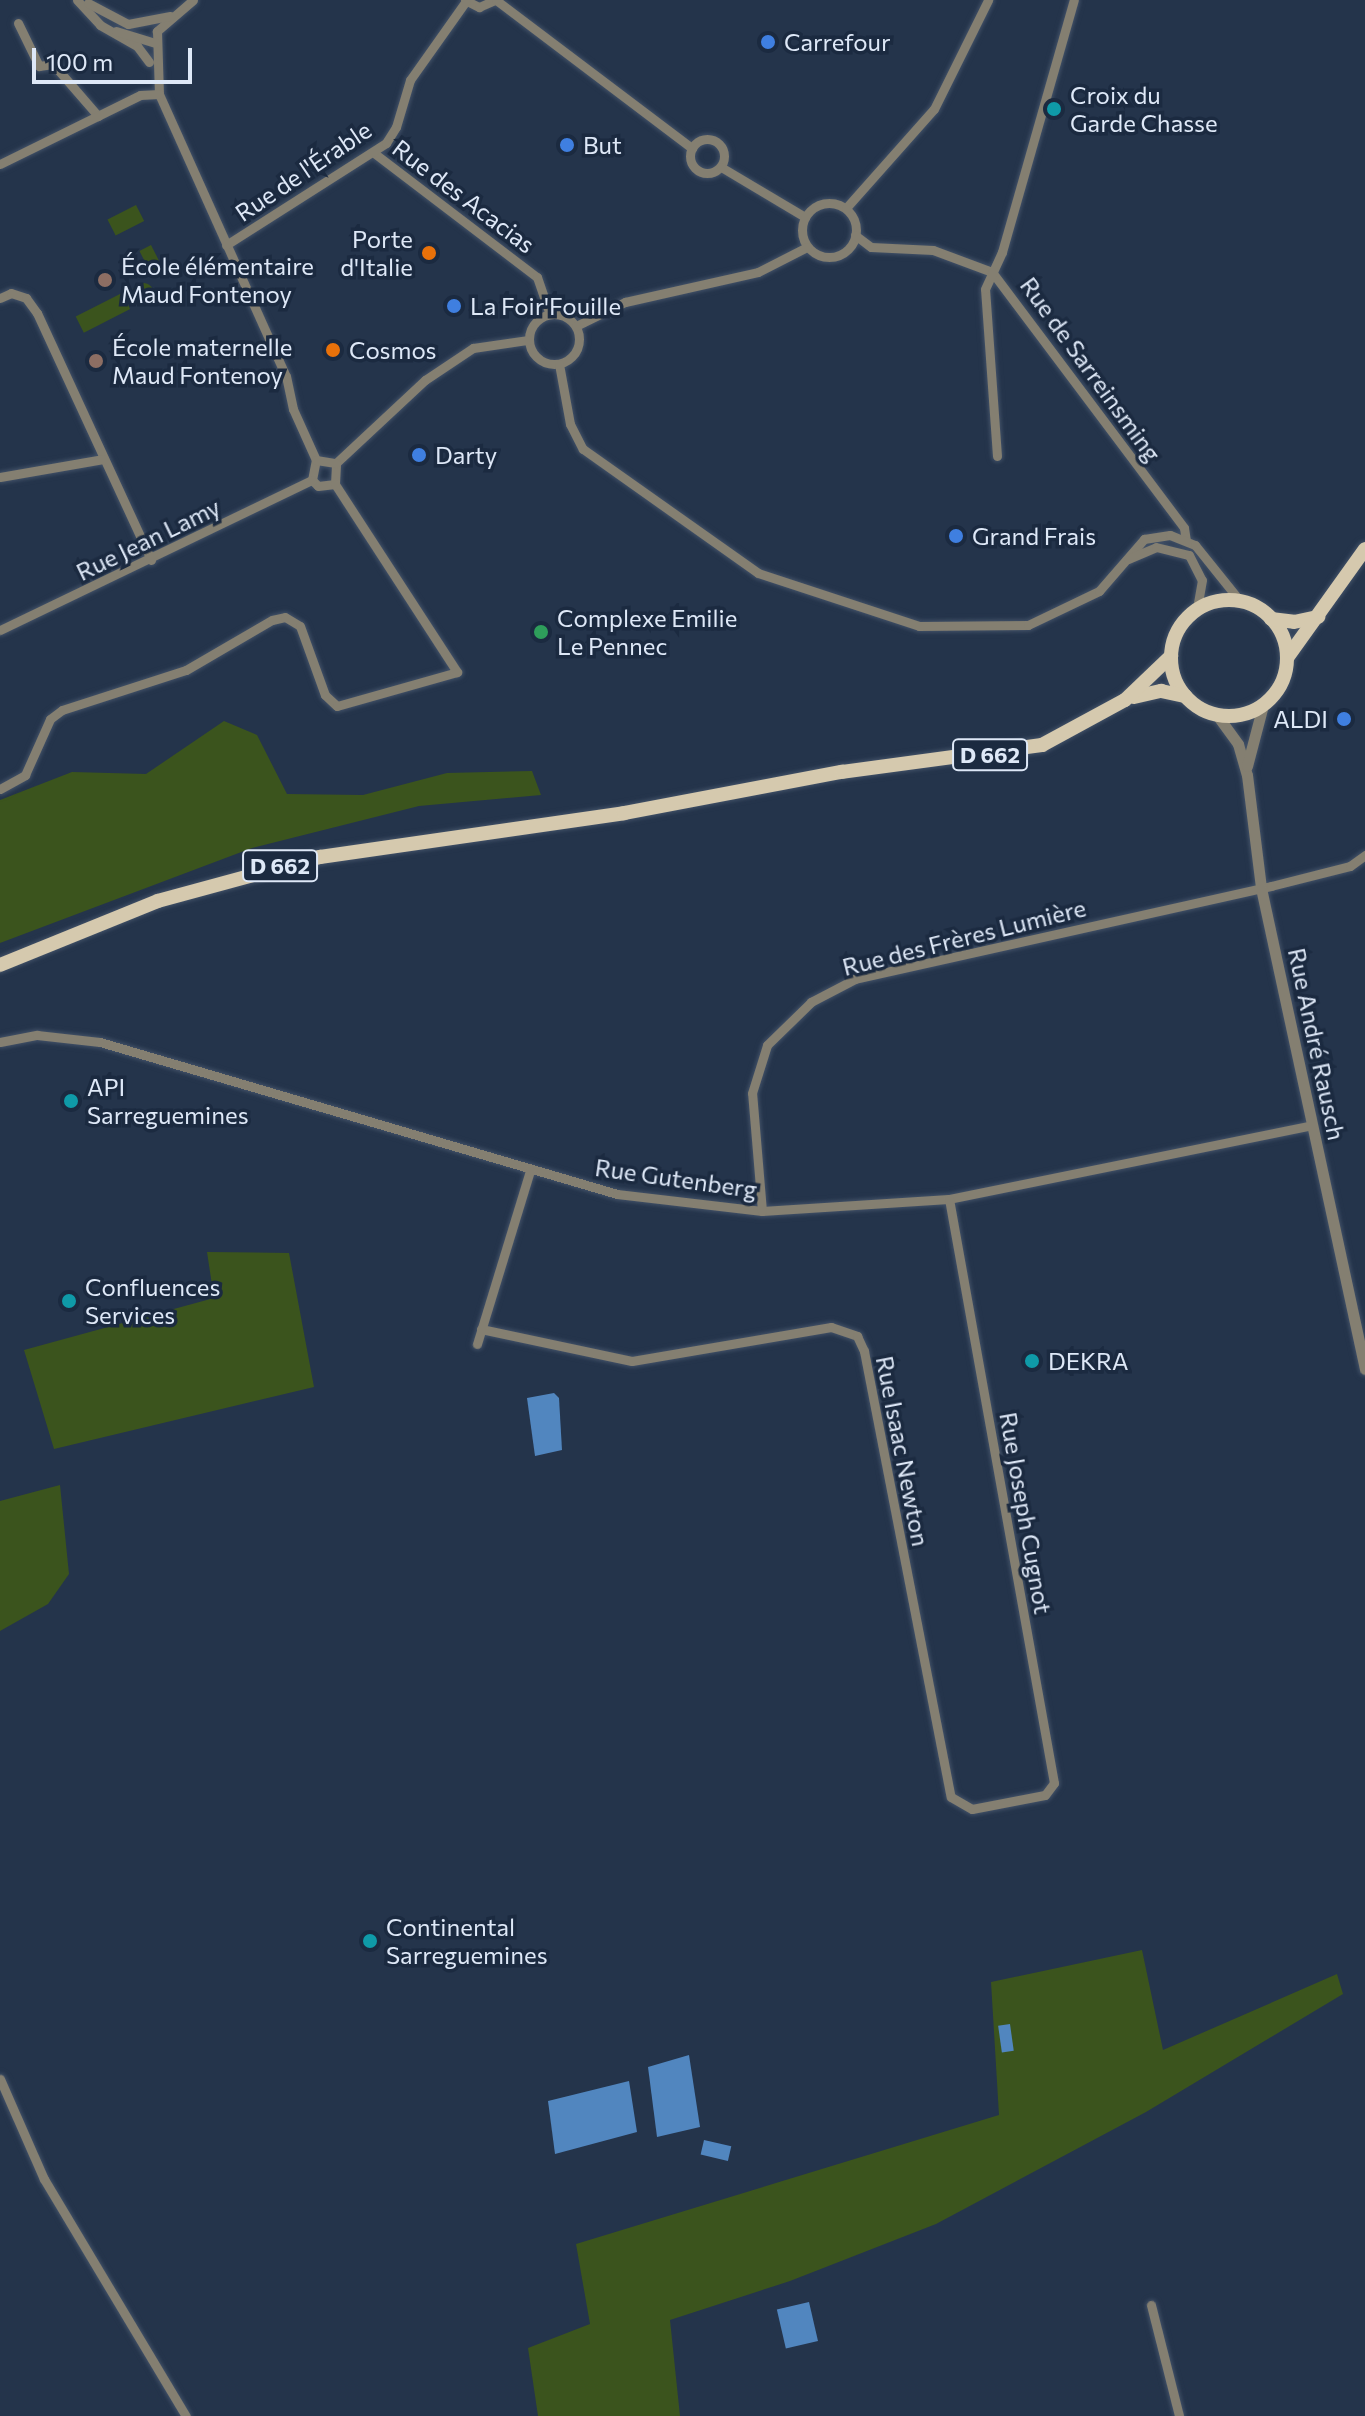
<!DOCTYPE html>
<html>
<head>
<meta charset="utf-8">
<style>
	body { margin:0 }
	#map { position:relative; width:1365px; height:2416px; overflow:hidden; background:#24344b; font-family:Commissioner,sans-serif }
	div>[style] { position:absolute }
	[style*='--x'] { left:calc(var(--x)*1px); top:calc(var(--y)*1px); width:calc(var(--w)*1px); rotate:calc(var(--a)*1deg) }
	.green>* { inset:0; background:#3b541d; transform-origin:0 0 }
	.round { border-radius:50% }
	.water>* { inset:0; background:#5186bf; transform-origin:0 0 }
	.roads { filter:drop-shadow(0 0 2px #425167) drop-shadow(0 0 2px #425167) }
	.minor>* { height:9px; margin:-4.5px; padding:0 4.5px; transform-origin:4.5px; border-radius:4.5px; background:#847f71 }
	.minor>.ring { margin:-4.5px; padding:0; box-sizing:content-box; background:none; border:9px solid #847f71; border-radius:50% }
	.tertiary>* { height:11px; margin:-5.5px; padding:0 5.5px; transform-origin:5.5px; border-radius:5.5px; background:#847f71 }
	.primary>* { height:14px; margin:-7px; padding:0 7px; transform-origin:7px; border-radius:7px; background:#d5c9ae }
	.primary>.ring { margin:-7px; padding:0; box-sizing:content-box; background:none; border:14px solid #d5c9ae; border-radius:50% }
	.dots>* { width:22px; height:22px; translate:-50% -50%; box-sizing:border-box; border:4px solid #1b2a40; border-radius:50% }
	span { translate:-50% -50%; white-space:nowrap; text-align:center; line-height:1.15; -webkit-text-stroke:7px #1b2a40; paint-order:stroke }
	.shield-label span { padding:2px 6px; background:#1b2a40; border:2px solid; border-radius:6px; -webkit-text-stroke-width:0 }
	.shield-label { font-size:22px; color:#dee8f7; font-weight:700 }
	.poi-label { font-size:24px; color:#dee8f7 }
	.left { translate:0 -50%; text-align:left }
	.right { translate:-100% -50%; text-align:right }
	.street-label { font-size:24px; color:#dee8f7 }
	.scale { position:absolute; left:32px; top:48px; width:160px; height:36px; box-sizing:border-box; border:4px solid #dee8f7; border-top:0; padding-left:10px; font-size:24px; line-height:28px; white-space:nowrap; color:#dee8f7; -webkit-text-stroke:6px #1b2a40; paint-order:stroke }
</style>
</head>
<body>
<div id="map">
	<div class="green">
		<div style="left:136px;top:205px;width:18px;height:32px;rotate:63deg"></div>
		<div style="left:151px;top:245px;width:28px;height:13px;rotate:63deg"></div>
		<div class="round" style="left:132px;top:283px;width:22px;height:22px"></div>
		<div style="left:122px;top:293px;width:18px;height:52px;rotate:63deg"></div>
		<div style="clip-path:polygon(224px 721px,257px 735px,287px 794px,363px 795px,447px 773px,532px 771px,541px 795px,419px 806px,252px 848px,0 943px,0 800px,72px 772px,146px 774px)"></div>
		<div style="clip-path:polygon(207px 1252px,289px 1253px,314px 1387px,54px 1449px,24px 1350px,214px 1298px)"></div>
		<div style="clip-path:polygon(60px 1485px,69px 1574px,48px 1604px,0 1631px,0 1501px)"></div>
		<div style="clip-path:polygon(1142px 1950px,1163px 2050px,1337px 1974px,1343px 1994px,1146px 2112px,936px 2224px,790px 2281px,670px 2320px,680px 2416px,538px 2416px,528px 2348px,590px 2324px,576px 2244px,999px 2115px,991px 1982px)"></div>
	</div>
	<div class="water">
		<div style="clip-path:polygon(554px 1393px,559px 1398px,562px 1450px,535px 1456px,527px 1398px)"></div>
		<div style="left:1010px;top:2024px;width:27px;height:12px;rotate:82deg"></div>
		<div style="clip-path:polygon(689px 2055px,700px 2127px,657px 2137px,648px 2067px)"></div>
		<div style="clip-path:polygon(629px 2081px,637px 2132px,555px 2154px,548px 2101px)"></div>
		<div style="left:704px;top:2140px;width:28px;height:15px;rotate:13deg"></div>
		<div style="left:809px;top:2302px;width:40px;height:33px;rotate:77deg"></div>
	</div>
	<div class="roads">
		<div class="minor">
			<div style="--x:77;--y:0;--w:34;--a:47"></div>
			<div style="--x:100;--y:25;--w:43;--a:29.6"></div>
			<div style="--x:137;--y:46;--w:20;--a:53"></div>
			<div style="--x:193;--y:0;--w:48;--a:139.3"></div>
			<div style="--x:157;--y:31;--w:63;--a:88.2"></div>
			<div style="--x:159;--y:94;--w:309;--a:65.8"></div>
			<div style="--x:286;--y:376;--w:34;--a:78"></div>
			<div style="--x:293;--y:409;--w:56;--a:65.7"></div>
			<div style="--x:465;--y:0;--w:16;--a:27"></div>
			<div style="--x:479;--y:7;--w:17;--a:-24"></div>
			<div style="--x:496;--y:0;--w:246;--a:37.1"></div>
			<div style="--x:88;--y:3;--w:45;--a:27.7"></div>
			<div style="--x:128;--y:24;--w:43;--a:-10.8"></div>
			<div style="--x:18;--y:23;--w:48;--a:64"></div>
			<div style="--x:39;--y:66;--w:14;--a:-8"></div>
			<div style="--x:53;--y:64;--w:69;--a:49.1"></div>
			<div style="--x:116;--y:31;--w:41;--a:17.1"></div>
			<div class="ring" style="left:690px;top:139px;width:25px;height:25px"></div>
			<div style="--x:374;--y:153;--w:205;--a:37.3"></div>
			<div style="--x:537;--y:277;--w:39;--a:71"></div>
			<div style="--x:0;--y:164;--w:156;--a:-26.2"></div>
			<div style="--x:140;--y:95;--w:19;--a:-3"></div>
			<div style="--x:721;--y:167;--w:98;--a:30.8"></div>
			<div class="ring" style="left:802px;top:203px;width:45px;height:45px"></div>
			<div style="--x:846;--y:208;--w:132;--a:-48.4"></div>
			<div style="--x:934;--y:109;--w:122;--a:-63.6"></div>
			<div style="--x:855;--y:235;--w:20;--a:37"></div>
			<div style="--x:871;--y:247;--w:62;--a:2.8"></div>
			<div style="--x:933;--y:250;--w:63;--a:20.4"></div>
			<div style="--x:992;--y:272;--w:320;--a:53.1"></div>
			<div style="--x:1184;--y:528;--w:12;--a:81"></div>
			<div style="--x:226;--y:245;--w:190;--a:-32.5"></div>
			<div style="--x:386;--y:143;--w:19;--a:-58"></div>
			<div style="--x:396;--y:127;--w:49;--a:-73.4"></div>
			<div style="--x:410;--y:80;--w:97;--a:-54.7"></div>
			<div style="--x:0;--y:298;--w:12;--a:-24"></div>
			<div style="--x:11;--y:293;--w:16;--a:18"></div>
			<div style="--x:26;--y:298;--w:19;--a:54"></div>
			<div style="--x:37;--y:313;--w:272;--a:65.2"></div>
			<div class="ring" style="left:529px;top:314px;width:41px;height:41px"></div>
			<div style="--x:576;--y:326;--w:55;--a:-26.1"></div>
			<div style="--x:625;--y:302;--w:136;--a:-12.7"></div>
			<div style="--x:758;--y:272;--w:55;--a:-27"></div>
			<div style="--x:559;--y:364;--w:61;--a:79.6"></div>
			<div style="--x:570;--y:424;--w:28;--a:63"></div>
			<div style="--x:583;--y:449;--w:214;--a:35.3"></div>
			<div style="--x:758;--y:573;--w:169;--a:18.2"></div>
			<div style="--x:919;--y:626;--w:109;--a:-0.5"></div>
			<div style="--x:1028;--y:625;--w:79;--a:-25.6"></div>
			<div style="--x:1099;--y:591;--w:69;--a:-49.1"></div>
			<div style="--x:1144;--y:539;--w:26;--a:-9"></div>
			<div style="--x:1170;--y:535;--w:27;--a:22"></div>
			<div style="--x:1195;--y:545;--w:72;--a:51.2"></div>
			<div style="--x:997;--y:456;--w:167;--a:-94.1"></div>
			<div style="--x:985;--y:289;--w:41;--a:-65.3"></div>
			<div style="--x:1002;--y:252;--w:262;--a:-74.1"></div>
			<div style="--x:336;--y:463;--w:122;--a:-43"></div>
			<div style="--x:425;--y:380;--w:58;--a:-33.7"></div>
			<div style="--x:473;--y:348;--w:56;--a:-8.3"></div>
			<div style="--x:0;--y:477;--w:105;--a:-9.9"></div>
			<div style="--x:312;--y:480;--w:8;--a:45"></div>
			<div style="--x:318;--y:486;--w:17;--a:-7"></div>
			<div style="--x:335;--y:484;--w:21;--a:-87"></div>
			<div style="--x:312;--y:480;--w:20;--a:-79"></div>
			<div style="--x:316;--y:460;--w:20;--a:9"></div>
			<div style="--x:1128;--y:559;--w:30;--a:-23"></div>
			<div style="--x:1156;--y:547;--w:34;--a:14"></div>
			<div style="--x:1189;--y:555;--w:28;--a:63"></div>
			<div style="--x:1202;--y:580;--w:29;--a:100"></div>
			<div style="--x:0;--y:630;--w:346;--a:-25.7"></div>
			<div style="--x:0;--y:789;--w:29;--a:-29"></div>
			<div style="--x:25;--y:775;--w:61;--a:-65.9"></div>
			<div style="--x:50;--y:719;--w:15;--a:-37"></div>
			<div style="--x:62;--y:710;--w:130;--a:-17.9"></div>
			<div style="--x:186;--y:670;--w:99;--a:-30.2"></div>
			<div style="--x:272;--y:620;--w:13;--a:-13"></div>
			<div style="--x:285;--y:617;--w:17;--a:31"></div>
			<div style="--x:300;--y:626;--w:73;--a:70.1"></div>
			<div style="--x:325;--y:695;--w:16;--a:43"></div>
			<div style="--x:337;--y:706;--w:125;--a:-15.8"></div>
			<div style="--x:457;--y:672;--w:224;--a:-123"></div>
			<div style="--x:0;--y:1042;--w:38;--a:-11"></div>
			<div style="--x:37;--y:1035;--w:63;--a:6.3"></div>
			<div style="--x:100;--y:1042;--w:539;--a:16.38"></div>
			<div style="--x:617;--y:1194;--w:146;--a:6.7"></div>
			<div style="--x:762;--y:1211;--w:187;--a:-3.7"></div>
			<div style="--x:949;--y:1199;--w:370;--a:-11.5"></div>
			<div style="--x:762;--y:1211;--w:118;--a:-94.8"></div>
			<div style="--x:752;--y:1093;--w:50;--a:-72.6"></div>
			<div style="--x:767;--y:1045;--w:62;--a:-44.3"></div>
			<div style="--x:811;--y:1002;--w:50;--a:-27.6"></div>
			<div style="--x:855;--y:979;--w:426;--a:-12.6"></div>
			<div style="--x:1271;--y:886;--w:81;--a:-14.2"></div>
			<div style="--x:1350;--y:866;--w:19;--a:-36"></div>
			<div style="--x:481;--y:1329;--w:154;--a:12"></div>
			<div style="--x:632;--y:1361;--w:202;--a:-9.7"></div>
			<div style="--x:831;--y:1327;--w:28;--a:19"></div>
			<div style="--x:857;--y:1336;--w:17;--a:65"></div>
			<div style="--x:864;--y:1351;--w:454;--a:79"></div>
			<div style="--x:951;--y:1797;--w:24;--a:30"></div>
			<div style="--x:972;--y:1809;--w:74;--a:-10.9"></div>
			<div style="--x:1045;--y:1795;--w:15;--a:-53"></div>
			<div style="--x:1054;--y:1783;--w:593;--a:-100.19"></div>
			<div style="--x:477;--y:1344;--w:181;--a:-73"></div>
			<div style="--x:0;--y:2079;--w:109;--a:66.3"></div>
			<div style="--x:44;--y:2179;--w:276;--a:59.1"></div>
			<div style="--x:1151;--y:2305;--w:114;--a:75.8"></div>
		</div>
		<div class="tertiary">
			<div style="--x:1217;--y:715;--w:36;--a:54"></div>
			<div style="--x:1238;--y:744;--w:32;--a:74"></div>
			<div style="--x:1247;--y:775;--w:114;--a:82.9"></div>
			<div style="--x:1261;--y:888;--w:492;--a:77.8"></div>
			<div style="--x:1247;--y:766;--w:63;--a:-75.3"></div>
		</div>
		<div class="primary">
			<div class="ring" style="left:1171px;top:600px;width:102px;height:102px"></div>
			<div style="--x:1271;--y:619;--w:23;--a:7"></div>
			<div style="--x:1294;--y:622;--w:25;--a:-12"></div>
			<div style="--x:1287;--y:658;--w:134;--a:-54.4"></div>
			<div style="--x:1134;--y:697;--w:28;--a:-13"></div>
			<div style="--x:1161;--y:691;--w:25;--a:12"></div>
			<div style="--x:0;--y:965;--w:170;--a:-22.1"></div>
			<div style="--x:158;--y:901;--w:168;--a:-15.2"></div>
			<div style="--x:320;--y:857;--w:307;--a:-8.2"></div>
			<div style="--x:624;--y:813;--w:222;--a:-10.7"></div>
			<div style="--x:842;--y:772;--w:202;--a:-7.7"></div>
			<div style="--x:1042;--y:745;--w:94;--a:-28.5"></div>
			<div style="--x:1125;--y:700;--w:64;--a:-43.7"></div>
		</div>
	</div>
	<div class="dots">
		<div style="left:768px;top:42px;background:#3f7fe0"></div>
		<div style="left:1054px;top:109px;background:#0f9aa8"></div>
		<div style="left:567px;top:145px;background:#3f7fe0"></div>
		<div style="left:429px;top:253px;background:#e8710a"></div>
		<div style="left:105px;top:280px;background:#8d6e63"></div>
		<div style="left:454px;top:306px;background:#3f7fe0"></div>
		<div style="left:333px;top:350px;background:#e8710a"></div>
		<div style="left:96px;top:361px;background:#8d6e63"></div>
		<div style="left:419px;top:455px;background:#3f7fe0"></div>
		<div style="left:956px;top:536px;background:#3f7fe0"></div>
		<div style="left:541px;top:632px;background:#2e9e5b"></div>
		<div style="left:1344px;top:719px;background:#3f7fe0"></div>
		<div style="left:71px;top:1101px;background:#0f9aa8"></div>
		<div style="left:69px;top:1301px;background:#0f9aa8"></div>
		<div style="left:1032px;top:1361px;background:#0f9aa8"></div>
		<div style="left:370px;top:1941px;background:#0f9aa8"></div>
	</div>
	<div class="shield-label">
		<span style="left:990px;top:755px">D 662</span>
		<span style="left:280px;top:866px">D 662</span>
	</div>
	<div class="poi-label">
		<span class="left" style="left:784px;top:42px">Carrefour</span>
		<span class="left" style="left:1070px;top:109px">Croix du<br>Garde Chasse</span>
		<span class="left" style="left:583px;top:145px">But</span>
		<span class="right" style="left:413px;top:253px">Porte<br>d'Italie</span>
		<span class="left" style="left:121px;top:280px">École élémentaire<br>Maud Fontenoy</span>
		<span class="left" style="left:470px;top:306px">La Foir'Fouille</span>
		<span class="left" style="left:112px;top:361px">École maternelle<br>Maud Fontenoy</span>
		<span class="left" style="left:349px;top:350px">Cosmos</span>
		<span class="left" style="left:435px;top:455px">Darty</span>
		<span class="left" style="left:972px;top:536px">Grand Frais</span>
		<span class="left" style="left:557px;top:632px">Complexe Emilie<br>Le Pennec</span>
		<span class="right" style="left:1328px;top:719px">ALDI</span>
		<span class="left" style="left:87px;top:1101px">API<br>Sarreguemines</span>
		<span class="left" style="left:85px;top:1301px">Confluences<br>Services</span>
		<span class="left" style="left:1048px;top:1361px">DEKRA</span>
		<span class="left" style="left:386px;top:1941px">Continental<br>Sarreguemines</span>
	</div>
	<div class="street-label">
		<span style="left:303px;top:171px;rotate:-34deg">Rue de l'Érable</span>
		<span style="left:464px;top:196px;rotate:37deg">Rue des Acacias</span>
		<span style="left:1091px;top:369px;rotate:54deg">Rue de Sarreinsming</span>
		<span style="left:148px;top:539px;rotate:-26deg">Rue Jean Lamy</span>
		<span style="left:964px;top:937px;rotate:-14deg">Rue des Frères Lumière</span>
		<span style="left:1317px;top:1044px;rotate:78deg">Rue André Rausch</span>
		<span style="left:676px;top:1178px;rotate:8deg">Rue Gutenberg</span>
		<span style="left:903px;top:1451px;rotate:79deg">Rue Isaac Newton</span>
		<span style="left:1026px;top:1513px;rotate:80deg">Rue Joseph Cugnot</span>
	</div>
	<div class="scale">100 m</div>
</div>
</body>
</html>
